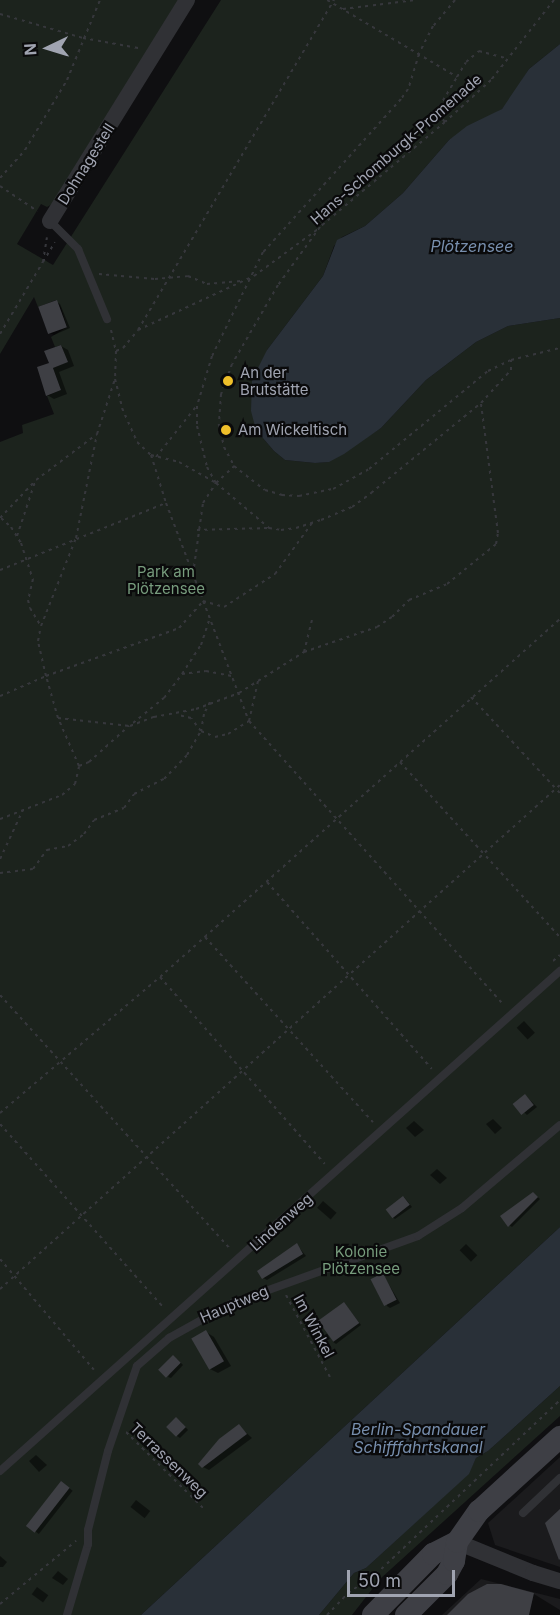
<!DOCTYPE html>
<html>
<head>
<meta charset="utf-8">
<style>
	body { margin:0 }
	#map { position:relative; width:560px; height:1615px; overflow:hidden; background:#0f0f11; font-family:Inter,sans-serif }
	div>[style] { position:absolute }
	[style*='--x'] { left:calc(var(--x)*1px); top:calc(var(--y)*1px); width:calc(var(--w)*1px); rotate:calc(var(--a)*1deg) }
	.built>* { inset:0; background:#1b1b1d }
	.green>* { inset:0; background:#1c231d }
	.water>* { inset:0; background:#293038 }
	.shadow>* { inset:0; background:#0007; transform-origin:0 0 }
	.building>* { inset:0; background:#3e3f44; transform-origin:0 0 }
	.path>* { height:2px; margin-top:-1px; transform-origin:0; background:repeating-linear-gradient(90deg,#36373c 0 3px,transparent 0 7.5px) }
	.lane>* { height:8px; margin:-4px; padding:0 4px; transform-origin:4px; border-radius:4px; background:#303135 }
	.street>* { height:16px; margin:-8px; padding:0 8px; transform-origin:8px; border-radius:8px; background:#303135 }
	.secondary>* { height:22px; margin:-11px; padding:0 11px; transform-origin:11px; border-radius:11px; background:#3e3f45 }
	.dots>* { width:16px; height:16px; translate:-50% -50%; box-sizing:border-box; border:3px solid #0a0a0b; border-radius:50% }
	span { translate:-50% -50%; white-space:nowrap; text-align:center; line-height:1.15; -webkit-text-stroke:4.5px #0a0a0b; paint-order:stroke }
	.street-label { font-size:15px; color:#a0a4b1 }
	.poi-label { font-size:15px; color:#a0a4b1 }
	.left { translate:0 -50%; text-align:left }
	.park-label { font-size:15px; color:#779c7d }
	.water-label { font-size:16px; color:#778ead; font-style:italic }
	.north { position:absolute; left:18px; top:18px; width:60px; height:60px; -webkit-text-stroke:4px #0a0a0b; paint-order:stroke; rotate:266deg; font-size:16px; font-weight:700; line-height:24px; text-align:center; color:#a0a4b1 }
	.north::after { content:''; display:block; margin:auto; width:21px; height:27px; background:#a0a4b1; clip-path:polygon(50% 0,100% 100%,50% 72%,0 100%) }
	.scale { position:absolute; left:347px; top:1570px; width:108px; height:27px; box-sizing:border-box; border:3px solid #a0a4b1; border-top:0; padding-left:8px; font-size:18px; line-height:21px; white-space:nowrap; color:#a0a4b1; -webkit-text-stroke:4px #0a0a0b; paint-order:stroke }
</style>
</head>
<body>
<div id="map">
	<div class="built">
		<div style="clip-path:polygon(560px 1457px,560px 1567px,495px 1545px,488px 1523px)"></div>
		<div style="clip-path:polygon(481px 1579px,560px 1599px,560px 1615px,442px 1615px)"></div>
	</div>
	<div class="green">
		<div style="clip-path:polygon(0 0,179px 0,56px 202px,47px 207px,41px 204px,17px 244px,53px 265px,221px 0,560px 0,560px 44px,529px 69px,509px 101px,502px 109px,449px 140px,403px 193px,365px 226px,342px 237px,334px 246px,323px 276px,267px 350px,256px 430px,274px 451px,285px 460px,315px 463px,328px 462px,381px 428px,426px 380px,476px 342px,508px 326px,560px 318px,560px 1227px,141px 1615px,0 1615px,0 442px,23px 433px,22px 425px,54px 414px,47px 396px,61px 390px,53px 368px,67px 362px,61px 345px,55px 347px,51px 337px,67px 327px,61px 308px,56px 300px,38px 307px,34px 297px,0 354px)"></div>
		<div style="clip-path:polygon(560px 1386px,560px 1416px,380px 1579px,352px 1615px,319px 1615px,354px 1573px,366px 1568px,468px 1474px,476px 1458px,488px 1451px)"></div>
	</div>
	<div class="water">
		<div style="clip-path:polygon(560px 44px,560px 318px,508px 326px,476px 342px,426px 380px,381px 428px,344px 454px,329px 462px,315px 463px,285px 460px,274px 451px,256px 430px,251px 411px,252px 380px,267px 350px,323px 276px,337px 240px,365px 226px,403px 193px,449px 140px,467px 126px,502px 109px,529px 69px)"></div>
		<div style="clip-path:polygon(560px 1227px,560px 1386px,488px 1451px,476px 1458px,469px 1474px,366px 1568px,354px 1573px,319px 1615px,141px 1615px)"></div>
	</div>
	<div class="shadow">
		<div style="clip-path:polygon(57px 302px,60px 304px,70px 328px,54px 335px,50px 333px)"></div>
		<div style="clip-path:polygon(61px 346px,68px 350px,74px 366px,59px 372px,67px 394px,54px 399px,47px 395px,51px 363px)"></div>
		<div style="left:524px;top:1021px;width:16px;height:10px;rotate:47deg"></div>
		<div style="clip-path:polygon(525px 1095px,537px 1107px,527px 1115px,515px 1104px)"></div>
		<div style="clip-path:polygon(493px 1119px,502px 1128px,495px 1134px,486px 1124px)"></div>
		<div style="clip-path:polygon(414px 1121px,424px 1130px,415px 1137px,406px 1128px)"></div>
		<div style="clip-path:polygon(437px 1169px,447px 1178px,440px 1184px,430px 1175px)"></div>
		<div style="clip-path:polygon(534px 1194px,540px 1199px,512px 1227px,509px 1225px)"></div>
		<div style="clip-path:polygon(404px 1197px,412px 1207px,395px 1219px,392px 1217px)"></div>
		<div style="left:323px;top:1201px;width:18px;height:9px;rotate:41deg"></div>
		<div style="left:466px;top:1244px;width:16px;height:9px;rotate:45deg"></div>
		<div style="clip-path:polygon(297px 1245px,306px 1256px,267px 1280px,263px 1278px)"></div>
		<div style="clip-path:polygon(383px 1275px,400px 1303px,390px 1308px,387px 1306px)"></div>
		<div style="clip-path:polygon(344px 1303px,361px 1325px,336px 1344px,333px 1342px)"></div>
		<div style="clip-path:polygon(206px 1332px,214px 1337px,231px 1366px,218px 1373px,210px 1369px)"></div>
		<div style="clip-path:polygon(177px 1359px,183px 1365px,171px 1378px,168px 1377px)"></div>
		<div style="clip-path:polygon(180px 1421px,188px 1430px,180px 1438px,177px 1436px)"></div>
		<div style="clip-path:polygon(239px 1426px,252px 1438px,209px 1470px,203px 1467px)"></div>
		<div style="clip-path:polygon(36px 1455px,47px 1465px,39px 1472px,29px 1461px)"></div>
		<div style="left:64px;top:1484px;width:11px;height:55px;rotate:38deg"></div>
		<div style="left:136px;top:1500px;width:18px;height:9px;rotate:38deg"></div>
		<div style="clip-path:polygon(0 1556px,7px 1562px,3px 1567px,0 1567px)"></div>
		<div style="clip-path:polygon(58px 1571px,68px 1579px,63px 1585px,52px 1578px)"></div>
		<div style="left:37px;top:1587px;width:14px;height:9px;rotate:36deg"></div>
		<div style="clip-path:polygon(534px 1594px,560px 1610px,560px 1615px,449px 1615px)"></div>
	</div>
	<div class="building">
		<div style="left:57px;top:300px;width:29px;height:20px;rotate:70deg"></div>
		<div style="clip-path:polygon(61px 345px,68px 362px,53px 368px,61px 390px,46px 396px,37px 367px,49px 363px,44px 351px)"></div>
		<div style="left:525px;top:1094px;width:14px;height:16px;rotate:51deg"></div>
		<div style="clip-path:polygon(533px 1192px,538px 1197px,508px 1227px,500px 1216px)"></div>
		<div style="left:403px;top:1196px;width:11px;height:22px;rotate:52deg"></div>
		<div style="clip-path:polygon(297px 1243px,303px 1254px,262px 1279px,257px 1271px)"></div>
		<div style="left:383px;top:1273px;width:30px;height:14px;rotate:63deg"></div>
		<div style="left:344px;top:1302px;width:26px;height:32px;rotate:54deg"></div>
		<div style="left:206px;top:1330px;width:36px;height:17px;rotate:60deg"></div>
		<div style="left:173px;top:1355px;width:11px;height:21px;rotate:45deg"></div>
		<div style="left:176px;top:1417px;width:14px;height:14px;rotate:45deg"></div>
		<div style="clip-path:polygon(239px 1424px,247px 1434px,202px 1468px,198px 1464px,219px 1439px)"></div>
		<div style="left:61px;top:1481px;width:11px;height:57px;rotate:38deg"></div>
		<div style="clip-path:polygon(560px 1509px,560px 1559px,559px 1560px,545px 1523px)"></div>
		<div style="clip-path:polygon(487px 1584px,501px 1584px,534px 1593px,529px 1615px,447px 1615px,468px 1594px)"></div>
	</div>
	<div class="path">
		<div style="--x:327;--y:0;--w:151;--a:30.6"></div>
		<div style="--x:457;--y:77;--w:17;--a:-59"></div>
		<div style="--x:466;--y:62;--w:17;--a:-40"></div>
		<div style="--x:479;--y:51;--w:30;--a:15"></div>
		<div style="--x:455;--y:0;--w:34;--a:130"></div>
		<div style="--x:433;--y:26;--w:31;--a:117"></div>
		<div style="--x:419;--y:54;--w:37;--a:107"></div>
		<div style="--x:408;--y:89;--w:12;--a:125"></div>
		<div style="--x:401;--y:99;--w:206;--a:132"></div>
		<div style="--x:263;--y:252;--w:116;--a:116.1"></div>
		<div style="--x:212;--y:356;--w:52;--a:106.7"></div>
		<div style="--x:197;--y:406;--w:20;--a:90"></div>
		<div style="--x:197;--y:426;--w:42;--a:76.3"></div>
		<div style="--x:207;--y:467;--w:18;--a:61"></div>
		<div style="--x:216;--y:483;--w:70;--a:40.3"></div>
		<div style="--x:269;--y:528;--w:12;--a:9"></div>
		<div style="--x:281;--y:530;--w:15;--a:-8"></div>
		<div style="--x:296;--y:528;--w:26;--a:-18"></div>
		<div style="--x:321;--y:520;--w:34;--a:-23"></div>
		<div style="--x:352;--y:507;--w:24;--a:-36"></div>
		<div style="--x:371;--y:493;--w:142;--a:-39.3"></div>
		<div style="--x:481;--y:403;--w:45;--a:-47.7"></div>
		<div style="--x:511;--y:370;--w:10;--a:-90"></div>
		<div style="--x:554;--y:0;--w:102;--a:128.2"></div>
		<div style="--x:491;--y:80;--w:62;--a:137.6"></div>
		<div style="--x:445;--y:122;--w:163;--a:140"></div>
		<div style="--x:320;--y:227;--w:72;--a:125.9"></div>
		<div style="--x:278;--y:285;--w:91;--a:120.2"></div>
		<div style="--x:232;--y:364;--w:32;--a:110"></div>
		<div style="--x:221;--y:394;--w:31;--a:94"></div>
		<div style="--x:219;--y:425;--w:23;--a:77"></div>
		<div style="--x:224;--y:447;--w:21;--a:62"></div>
		<div style="--x:234;--y:466;--w:39;--a:38"></div>
		<div style="--x:265;--y:490;--w:18;--a:16"></div>
		<div style="--x:282;--y:495;--w:17;--a:3"></div>
		<div style="--x:299;--y:496;--w:35;--a:-12"></div>
		<div style="--x:333;--y:489;--w:41;--a:-29.1"></div>
		<div style="--x:369;--y:469;--w:154;--a:-39.5"></div>
		<div style="--x:488;--y:371;--w:25;--a:-26"></div>
		<div style="--x:511;--y:360;--w:50;--a:-13.8"></div>
		<div style="--x:343;--y:9;--w:73;--a:-7.1"></div>
		<div style="--x:0;--y:14;--w:86;--a:16.1"></div>
		<div style="--x:83;--y:38;--w:56;--a:10.3"></div>
		<div style="--x:445;--y:122;--w:9;--a:-131"></div>
		<div style="--x:439;--y:115;--w:8;--a:-90"></div>
		<div style="--x:439;--y:107;--w:35;--a:-59"></div>
		<div style="--x:0;--y:178;--w:38;--a:-48"></div>
		<div style="--x:25;--y:150;--w:82;--a:-59"></div>
		<div style="--x:67;--y:80;--w:87;--a:-67.6"></div>
		<div style="--x:0;--y:186;--w:45;--a:34"></div>
		<div style="--x:43;--y:262;--w:23;--a:-59"></div>
		<div style="--x:99;--y:274;--w:56;--a:5.1"></div>
		<div style="--x:155;--y:279;--w:33;--a:-5"></div>
		<div style="--x:188;--y:276;--w:21;--a:23"></div>
		<div style="--x:207;--y:284;--w:34;--a:-5"></div>
		<div style="--x:111;--y:330;--w:22;--a:77"></div>
		<div style="--x:116;--y:351;--w:28;--a:92"></div>
		<div style="--x:115;--y:379;--w:30;--a:76"></div>
		<div style="--x:122;--y:408;--w:37;--a:66"></div>
		<div style="--x:137;--y:442;--w:19;--a:43"></div>
		<div style="--x:151;--y:455;--w:29;--a:14"></div>
		<div style="--x:179;--y:462;--w:43;--a:29.6"></div>
		<div style="--x:138;--y:330;--w:128;--a:-25"></div>
		<div style="--x:254;--y:276;--w:79;--a:-36.3"></div>
		<div style="--x:0;--y:334;--w:84;--a:-59.2"></div>
		<div style="--x:43;--y:262;--w:25;--a:-81"></div>
		<div style="--x:116;--y:351;--w:8;--a:-23"></div>
		<div style="--x:123;--y:348;--w:23;--a:-50"></div>
		<div style="--x:138;--y:330;--w:384;--a:-59.3"></div>
		<div style="--x:151;--y:455;--w:50;--a:72.6"></div>
		<div style="--x:166;--y:503;--w:233;--a:69.2"></div>
		<div style="--x:249;--y:721;--w:382;--a:48.1"></div>
		<div style="--x:156;--y:457;--w:63;--a:-51.5"></div>
		<div style="--x:0;--y:518;--w:52;--a:-46.5"></div>
		<div style="--x:36;--y:480;--w:76;--a:-37"></div>
		<div style="--x:1;--y:518;--w:13;--a:42"></div>
		<div style="--x:11;--y:527;--w:19;--a:58"></div>
		<div style="--x:21;--y:543;--w:38;--a:72"></div>
		<div style="--x:33;--y:579;--w:22;--a:103"></div>
		<div style="--x:28;--y:600;--w:8;--a:76"></div>
		<div style="--x:30;--y:608;--w:21;--a:59"></div>
		<div style="--x:197;--y:530;--w:72;--a:-1.6"></div>
		<div style="--x:17;--y:536;--w:57;--a:-71.6"></div>
		<div style="--x:0;--y:570;--w:179;--a:-22"></div>
		<div style="--x:193;--y:574;--w:72;--a:-82"></div>
		<div style="--x:203;--y:503;--w:24;--a:-57"></div>
		<div style="--x:216;--y:483;--w:25;--a:-43"></div>
		<div style="--x:304;--y:652;--w:33;--a:-76"></div>
		<div style="--x:182;--y:674;--w:24;--a:-7"></div>
		<div style="--x:206;--y:671;--w:26;--a:11"></div>
		<div style="--x:0;--y:696;--w:50;--a:-23.5"></div>
		<div style="--x:46;--y:676;--w:36;--a:-103"></div>
		<div style="--x:38;--y:641;--w:15;--a:-79"></div>
		<div style="--x:41;--y:626;--w:95;--a:-68.3"></div>
		<div style="--x:76;--y:538;--w:106;--a:-78.6"></div>
		<div style="--x:97;--y:434;--w:58;--a:-71.9"></div>
		<div style="--x:471;--y:697;--w:131;--a:47.2"></div>
		<div style="--x:210;--y:702;--w:13;--a:117"></div>
		<div style="--x:204;--y:714;--w:17;--a:100"></div>
		<div style="--x:201;--y:731;--w:15;--a:23"></div>
		<div style="--x:215;--y:737;--w:13;--a:-13"></div>
		<div style="--x:228;--y:734;--w:25;--a:-32"></div>
		<div style="--x:249;--y:721;--w:41;--a:-77.3"></div>
		<div style="--x:58;--y:718;--w:72;--a:6.3"></div>
		<div style="--x:130;--y:726;--w:26;--a:-21"></div>
		<div style="--x:154;--y:717;--w:43;--a:-10.8"></div>
		<div style="--x:196;--y:709;--w:46;--a:-20.4"></div>
		<div style="--x:239;--y:693;--w:77;--a:-32.2"></div>
		<div style="--x:304;--y:652;--w:77;--a:-18.9"></div>
		<div style="--x:377;--y:627;--w:18;--a:-34"></div>
		<div style="--x:392;--y:617;--w:24;--a:-45"></div>
		<div style="--x:409;--y:600;--w:41;--a:-22.8"></div>
		<div style="--x:447;--y:584;--w:63;--a:-39.2"></div>
		<div style="--x:496;--y:544;--w:11;--a:-80"></div>
		<div style="--x:498;--y:533;--w:131;--a:-97.5"></div>
		<div style="--x:133;--y:723;--w:40;--a:-39"></div>
		<div style="--x:164;--y:698;--w:30;--a:-53"></div>
		<div style="--x:182;--y:674;--w:35;--a:-57"></div>
		<div style="--x:201;--y:645;--w:28;--a:-72"></div>
		<div style="--x:400;--y:762;--w:237;--a:47.6"></div>
		<div style="--x:79;--y:766;--w:52;--a:-113.6"></div>
		<div style="--x:58;--y:718;--w:44;--a:-105.9"></div>
		<div style="--x:46;--y:676;--w:141;--a:-19.8"></div>
		<div style="--x:179;--y:628;--w:36;--a:-48"></div>
		<div style="--x:203;--y:601;--w:22;--a:16"></div>
		<div style="--x:224;--y:607;--w:61;--a:-32.9"></div>
		<div style="--x:275;--y:574;--w:63;--a:-54"></div>
		<div style="--x:0;--y:819;--w:66;--a:-21.2"></div>
		<div style="--x:62;--y:795;--w:17;--a:-40"></div>
		<div style="--x:75;--y:784;--w:18;--a:-77"></div>
		<div style="--x:79;--y:766;--w:11;--a:-22"></div>
		<div style="--x:89;--y:762;--w:54;--a:-42"></div>
		<div style="--x:0;--y:859;--w:54;--a:-64.9"></div>
		<div style="--x:0;--y:873;--w:33;--a:-7"></div>
		<div style="--x:33;--y:869;--w:24;--a:-54"></div>
		<div style="--x:47;--y:850;--w:21;--a:-11"></div>
		<div style="--x:68;--y:846;--w:20;--a:-37"></div>
		<div style="--x:84;--y:834;--w:17;--a:-54"></div>
		<div style="--x:94;--y:820;--w:32;--a:-22"></div>
		<div style="--x:124;--y:808;--w:17;--a:-54"></div>
		<div style="--x:134;--y:794;--w:34;--a:-27"></div>
		<div style="--x:164;--y:779;--w:33;--a:-46"></div>
		<div style="--x:187;--y:755;--w:28;--a:-60"></div>
		<div style="--x:201;--y:731;--w:16;--a:-128"></div>
		<div style="--x:191;--y:718;--w:13;--a:-167"></div>
		<div style="--x:267;--y:882;--w:249;--a:48.6"></div>
		<div style="--x:205;--y:937;--w:250;--a:47.8"></div>
		<div style="--x:553;--y:961;--w:9;--a:-41"></div>
		<div style="--x:160;--y:977;--w:249;--a:48.6"></div>
		<div style="--x:0;--y:995;--w:343;--a:47.8"></div>
		<div style="--x:0;--y:1113;--w:210;--a:-40.4"></div>
		<div style="--x:160;--y:977;--w:537;--a:-41.83"></div>
		<div style="--x:0;--y:1124;--w:246;--a:48.3"></div>
		<div style="--x:0;--y:1259;--w:145;--a:49.7"></div>
		<div style="--x:0;--y:1289;--w:753;--a:-41.99"></div>
		<div style="--x:286;--y:1295;--w:93;--a:61.8"></div>
		<div style="--x:126;--y:1432;--w:112;--a:44.6"></div>
		<div style="--x:0;--y:1604;--w:99;--a:-39.7"></div>
		<div style="--x:327;--y:1615;--w:30;--a:-46"></div>
		<div style="--x:348;--y:1593;--w:34;--a:-34"></div>
		<div style="--x:376;--y:1574;--w:253;--a:-43.4"></div>
	</div>
	<div class="lane">
		<div style="--x:50;--y:221;--w:40;--a:45"></div>
		<div style="--x:78;--y:249;--w:76;--a:67.5"></div>
		<div style="--x:0;--y:1471;--w:751;--a:-41.76"></div>
		<div style="--x:523;--y:1513;--w:51;--a:-43.4"></div>
		<div style="--x:67;--y:1615;--w:74;--a:-73.5"></div>
		<div style="--x:88;--y:1544;--w:14;--a:-90"></div>
		<div style="--x:88;--y:1530;--w:81;--a:-75.8"></div>
		<div style="--x:108;--y:1451;--w:90;--a:-71.2"></div>
		<div style="--x:137;--y:1366;--w:43;--a:-41.2"></div>
		<div style="--x:169;--y:1338;--w:70;--a:-29.1"></div>
		<div style="--x:230;--y:1304;--w:200;--a:-19.9"></div>
		<div style="--x:418;--y:1236;--w:52;--a:-32.5"></div>
		<div style="--x:462;--y:1208;--w:128;--a:-40.3"></div>
	</div>
	<div class="street">
		<div style="--x:50;--y:221;--w:260;--a:-58.2"></div>
		<div style="--x:457;--y:1542;--w:82;--a:22.2"></div>
		<div style="--x:533;--y:1573;--w:28;--a:17"></div>
	</div>
	<div class="secondary">
		<div style="--x:373;--y:1615;--w:86;--a:-45.5"></div>
		<div style="--x:433;--y:1554;--w:27;--a:-27"></div>
		<div style="--x:406;--y:1615;--w:58;--a:-45"></div>
		<div style="--x:447;--y:1574;--w:15;--a:-62"></div>
		<div style="--x:454;--y:1561;--w:19;--a:-81"></div>
		<div style="--x:457;--y:1542;--w:38;--a:-55"></div>
		<div style="--x:479;--y:1511;--w:110;--a:-42.4"></div>
	</div>
	<div class="dots">
		<div style="left:228px;top:381px;background:#eebf2a"></div>
		<div style="left:226px;top:430px;background:#eebf2a"></div>
	</div>
	<div class="street-label">
		<span style="left:396px;top:149px;rotate:-41deg">Hans-Schomburgk-Promenade</span>
		<span style="left:86px;top:164px;rotate:-58deg">Dohnagestell</span>
		<span style="left:281px;top:1222px;rotate:-42deg">Lindenweg</span>
		<span style="left:234px;top:1304px;rotate:-23deg">Hauptweg</span>
		<span style="left:314px;top:1326px;rotate:62deg">Im Winkel</span>
		<span style="left:169px;top:1460px;rotate:44deg">Terrassenweg</span>
	</div>
	<div class="poi-label">
		<span class="left" style="left:240px;top:381px">An der<br>Brutstätte</span>
		<span class="left" style="left:238px;top:430px">Am Wickeltisch</span>
	</div>
	<div class="park-label">
		<span style="left:166px;top:580px">Park am<br>Plötzensee</span>
		<span style="left:361px;top:1260px">Kolonie<br>Plötzensee</span>
	</div>
	<div class="water-label">
		<span style="left:472px;top:246px">Plötzensee</span>
		<span style="left:418px;top:1438px">Berlin-Spandauer<br>Schifffahrtskanal</span>
	</div>
	<div class="north">N</div>
	<div class="scale">50 m</div>
</div>
</body>
</html>
